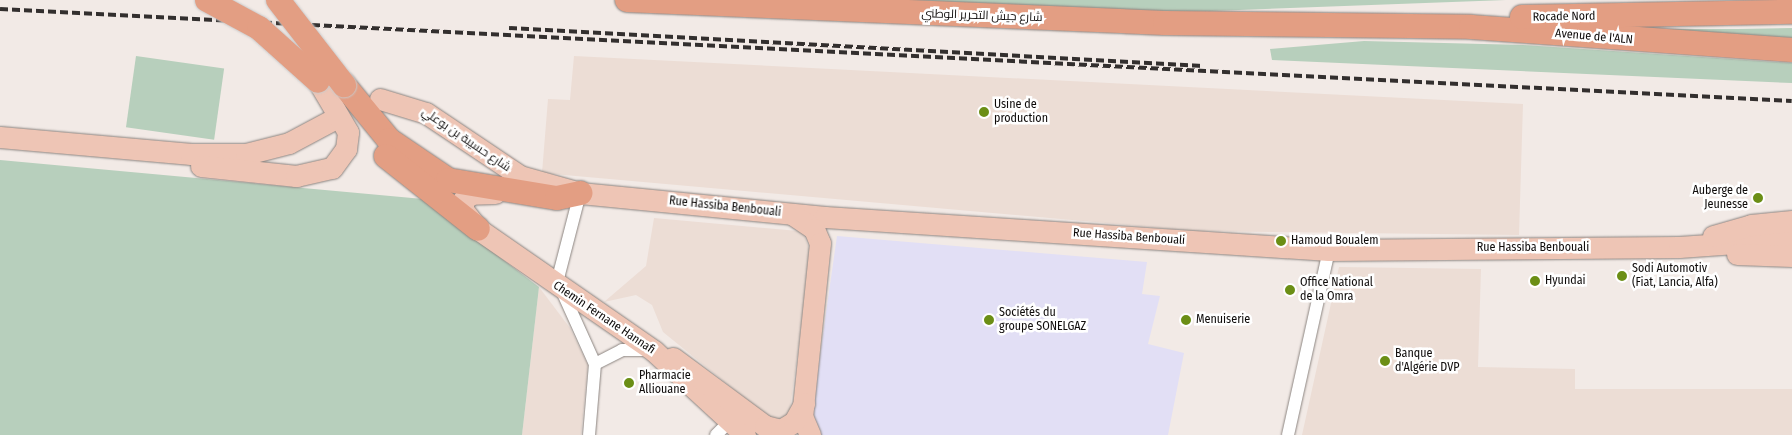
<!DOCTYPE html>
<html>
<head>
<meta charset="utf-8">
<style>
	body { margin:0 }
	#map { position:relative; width:1792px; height:435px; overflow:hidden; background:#f2eae6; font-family:"Fira Sans Condensed",Cairo,sans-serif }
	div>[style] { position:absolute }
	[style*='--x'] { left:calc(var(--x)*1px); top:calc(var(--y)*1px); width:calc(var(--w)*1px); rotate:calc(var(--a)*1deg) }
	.commercial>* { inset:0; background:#e2dff5 }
	.built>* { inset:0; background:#ecddd5 }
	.green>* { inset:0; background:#b7cfbc; transform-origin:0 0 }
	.roads { filter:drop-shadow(0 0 1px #8c8581) drop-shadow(0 0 1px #8c8581) }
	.street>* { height:12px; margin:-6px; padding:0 6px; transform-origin:6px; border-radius:6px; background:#fff }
	.primary>* { height:21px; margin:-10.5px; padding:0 10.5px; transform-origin:10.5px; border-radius:10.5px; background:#eec5b5 }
	.highway>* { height:24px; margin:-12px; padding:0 12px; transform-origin:12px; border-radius:12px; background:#e39e83 }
	.rail>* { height:4px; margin-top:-2px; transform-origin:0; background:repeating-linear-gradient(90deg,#332f2e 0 8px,transparent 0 12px) }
	.bridges { filter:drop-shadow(0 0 1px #cac9c9) drop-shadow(0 0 1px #cac9c9) }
	.highway-bridge>* { height:24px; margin:-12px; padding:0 12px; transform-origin:12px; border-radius:12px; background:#e39e83 }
	.dots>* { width:14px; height:14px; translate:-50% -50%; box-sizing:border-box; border:2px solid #fff; border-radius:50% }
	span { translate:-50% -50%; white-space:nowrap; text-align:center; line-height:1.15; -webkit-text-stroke:5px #fff; paint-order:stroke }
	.street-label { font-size:12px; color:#0e0b0a }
	.poi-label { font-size:12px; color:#0e0b0a }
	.left { translate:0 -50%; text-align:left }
	.right { translate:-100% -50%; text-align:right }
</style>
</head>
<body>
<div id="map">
	<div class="commercial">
		<div style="clip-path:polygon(837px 236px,1147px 262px,1142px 294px,1160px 296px,1148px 344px,1184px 353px,1168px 435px,819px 435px,811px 418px)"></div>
	</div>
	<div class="built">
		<div style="clip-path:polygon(574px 56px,1523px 104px,1519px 235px,1195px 231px,542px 173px,548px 99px,570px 100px)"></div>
		<div style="clip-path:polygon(654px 218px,798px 231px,804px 235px,811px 254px,789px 416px,775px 423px,663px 332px,652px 305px,636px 295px,604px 302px,646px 266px)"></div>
		<div style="clip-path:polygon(1339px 267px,1481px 269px,1478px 367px,1575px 369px,1575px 389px,1792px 389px,1792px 435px,1302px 435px)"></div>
		<div style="clip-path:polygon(539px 287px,570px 328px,588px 365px,581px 435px,522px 435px)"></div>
	</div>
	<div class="green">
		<div style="clip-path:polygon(894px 0,1506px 0,1185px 12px)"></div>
		<div style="clip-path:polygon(1792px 28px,1792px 38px,1635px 29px,1737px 29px)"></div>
		<div style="clip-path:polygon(1364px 41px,1524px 45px,1792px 63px,1792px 83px,1272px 60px,1270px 49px)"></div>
		<div style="left:136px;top:56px;width:89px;height:72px;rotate:8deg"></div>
		<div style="clip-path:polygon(0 160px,423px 199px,539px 287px,522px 435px,0 435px)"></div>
	</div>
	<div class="roads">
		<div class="street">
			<div style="--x:556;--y:286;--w:96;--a:-75.5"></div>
			<div style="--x:562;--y:291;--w:80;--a:65.7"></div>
			<div style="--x:595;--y:364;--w:71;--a:94.8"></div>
			<div style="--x:595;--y:364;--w:30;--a:-27"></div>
			<div style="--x:622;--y:350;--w:26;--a:0"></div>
			<div style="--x:716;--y:435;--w:17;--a:-45"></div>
			<div style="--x:1288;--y:435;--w:189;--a:-77.5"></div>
		</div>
		<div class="primary">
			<div style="--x:380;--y:99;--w:48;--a:16.9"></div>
			<div style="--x:426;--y:113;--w:113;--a:33.8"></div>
			<div style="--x:520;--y:176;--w:62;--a:15.8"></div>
			<div style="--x:580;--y:193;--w:246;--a:5.6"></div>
			<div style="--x:825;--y:217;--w:505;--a:3.75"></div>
			<div style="--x:1329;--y:250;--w:350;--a:-0.5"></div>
			<div style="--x:1679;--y:247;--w:113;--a:-4"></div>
			<div style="--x:0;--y:137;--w:192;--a:5.1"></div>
			<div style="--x:191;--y:154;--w:55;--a:0"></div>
			<div style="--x:246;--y:154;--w:44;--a:-14.3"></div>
			<div style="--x:289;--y:143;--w:51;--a:-28.1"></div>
			<div style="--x:201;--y:166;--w:96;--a:6"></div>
			<div style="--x:296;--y:176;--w:37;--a:-13"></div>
			<div style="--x:332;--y:168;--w:24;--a:-54"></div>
			<div style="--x:346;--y:149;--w:17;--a:-83"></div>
			<div style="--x:348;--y:132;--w:59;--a:-120.5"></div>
			<div style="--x:495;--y:193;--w:24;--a:178"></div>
			<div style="--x:471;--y:194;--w:10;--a:143"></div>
			<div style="--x:463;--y:200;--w:10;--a:90"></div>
			<div style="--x:463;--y:210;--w:24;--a:52"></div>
			<div style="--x:478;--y:229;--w:214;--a:34.7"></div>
			<div style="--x:654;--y:351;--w:124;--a:42.7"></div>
			<div style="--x:792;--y:214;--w:27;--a:34"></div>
			<div style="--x:814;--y:229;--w:15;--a:67"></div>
			<div style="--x:820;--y:243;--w:174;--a:95.9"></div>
			<div style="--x:802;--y:416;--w:21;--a:67"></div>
			<div style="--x:1713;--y:236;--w:40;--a:-16"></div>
			<div style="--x:1751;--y:225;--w:41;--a:-5.6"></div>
			<div style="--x:1737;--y:254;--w:55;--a:2.1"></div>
			<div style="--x:673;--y:358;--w:114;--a:36.5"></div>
			<div style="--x:765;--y:426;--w:16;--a:14"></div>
			<div style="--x:781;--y:430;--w:15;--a:-32"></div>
			<div style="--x:794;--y:422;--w:21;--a:-61"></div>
		</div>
		<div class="highway">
			<div style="--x:627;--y:0;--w:538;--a:2.45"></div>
			<div style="--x:1165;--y:23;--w:306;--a:0.7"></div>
			<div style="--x:1471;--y:27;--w:322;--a:4.1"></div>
			<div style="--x:1522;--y:17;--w:270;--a:-1.1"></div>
			<div style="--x:344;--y:85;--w:71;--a:50.7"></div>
			<div style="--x:389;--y:140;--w:71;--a:34.1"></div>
			<div style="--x:448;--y:180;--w:110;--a:9.4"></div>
			<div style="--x:557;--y:198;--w:24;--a:-12"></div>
			<div style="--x:386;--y:156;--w:117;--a:38.4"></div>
		</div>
	</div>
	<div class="rail">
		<div style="--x:0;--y:9;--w:1794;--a:2.94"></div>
		<div style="--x:509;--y:28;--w:695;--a:3.13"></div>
	</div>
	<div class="bridges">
		<div class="highway-bridge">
			<div style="--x:207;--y:0;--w:59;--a:28.3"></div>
			<div style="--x:259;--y:28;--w:79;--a:41.9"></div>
			<div style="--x:278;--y:0;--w:108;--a:52.2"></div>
		</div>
	</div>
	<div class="dots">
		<div style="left:984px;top:112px;background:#6b8e15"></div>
		<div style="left:1758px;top:198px;background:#6b8e15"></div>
		<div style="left:1281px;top:241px;background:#6b8e15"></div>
		<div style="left:1622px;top:276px;background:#6b8e15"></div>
		<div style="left:1535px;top:281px;background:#6b8e15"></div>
		<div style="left:1290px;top:290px;background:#6b8e15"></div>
		<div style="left:989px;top:320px;background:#6b8e15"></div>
		<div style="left:1186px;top:320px;background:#6b8e15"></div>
		<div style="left:1385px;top:361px;background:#6b8e15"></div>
		<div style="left:629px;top:383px;background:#6b8e15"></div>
	</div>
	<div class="street-label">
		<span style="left:982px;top:16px;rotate:2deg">شارع جيش التحرير الوطني</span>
		<span style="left:1564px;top:17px;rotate:-1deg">Rocade Nord</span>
		<span style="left:1594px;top:37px;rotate:5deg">Avenue de l'ALN</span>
		<span style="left:466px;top:140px;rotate:34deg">شارع حسيبة بن بوعلي</span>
		<span style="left:725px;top:207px;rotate:6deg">Rue Hassiba Benbouali</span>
		<span style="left:1129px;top:237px;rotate:4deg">Rue Hassiba Benbouali</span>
		<span style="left:1533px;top:248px">Rue Hassiba Benbouali</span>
		<span style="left:604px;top:318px;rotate:34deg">Chemin Fernane Hannafi</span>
	</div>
	<div class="poi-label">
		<span class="left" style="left:994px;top:112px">Usine de<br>production</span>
		<span class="right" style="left:1748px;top:198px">Auberge de<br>Jeunesse</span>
		<span class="left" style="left:1291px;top:241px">Hamoud Boualem</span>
		<span class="left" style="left:1632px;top:276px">Sodi Automotiv<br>(Fiat, Lancia, Alfa)</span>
		<span class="left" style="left:1545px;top:281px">Hyundai</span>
		<span class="left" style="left:1300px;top:290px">Office National<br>de la Omra</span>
		<span class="left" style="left:999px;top:320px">Sociétés du<br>groupe SONELGAZ</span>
		<span class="left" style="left:1196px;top:320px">Menuiserie</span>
		<span class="left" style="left:1395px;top:361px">Banque<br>d'Algérie DVP</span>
		<span class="left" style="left:639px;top:383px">Pharmacie<br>Alliouane</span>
	</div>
</div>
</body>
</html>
